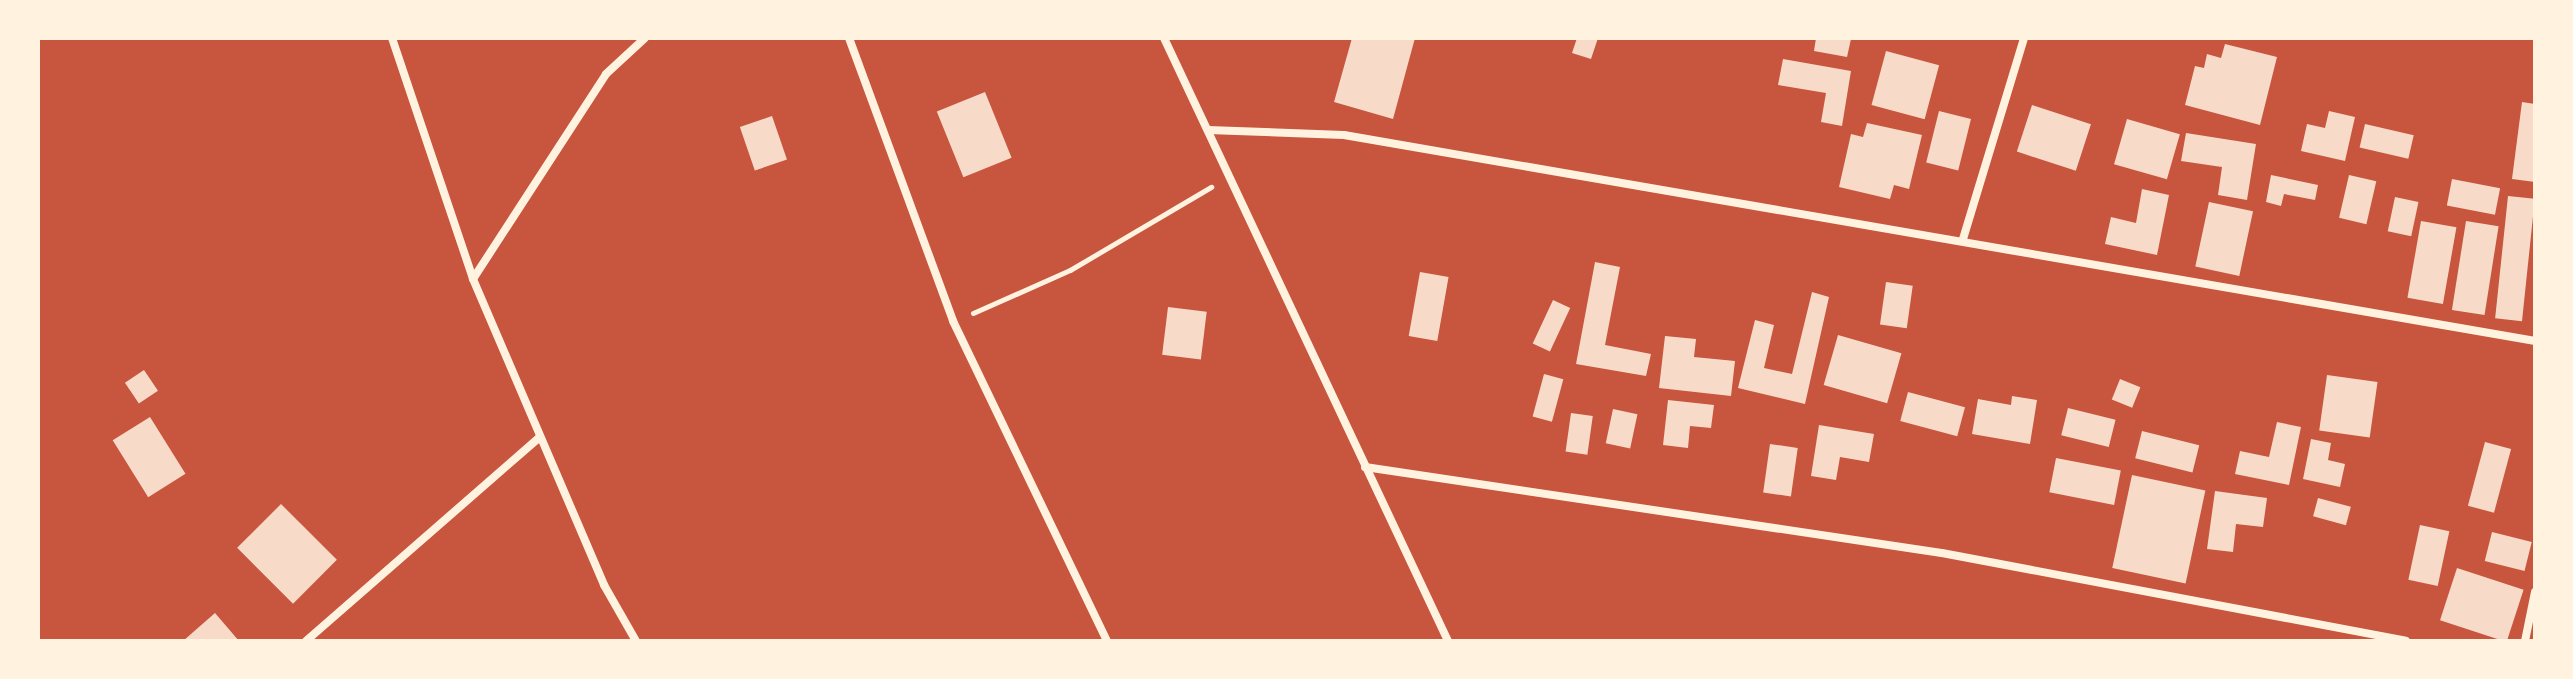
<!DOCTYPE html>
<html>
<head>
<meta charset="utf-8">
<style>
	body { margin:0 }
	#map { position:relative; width:2573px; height:679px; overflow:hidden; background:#c8553d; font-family:Barlow,sans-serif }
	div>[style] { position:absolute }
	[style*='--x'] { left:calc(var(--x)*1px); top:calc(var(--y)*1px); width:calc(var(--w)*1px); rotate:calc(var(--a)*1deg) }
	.building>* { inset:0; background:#f7dbc8; transform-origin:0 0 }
	.path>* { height:5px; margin:-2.5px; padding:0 2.5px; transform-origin:2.5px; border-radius:2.5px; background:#fff3e0 }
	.minor>* { height:8px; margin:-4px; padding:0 4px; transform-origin:4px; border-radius:4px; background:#fff3e0 }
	span { translate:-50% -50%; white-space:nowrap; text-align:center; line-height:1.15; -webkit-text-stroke:6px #fff3e0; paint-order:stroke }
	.frame { position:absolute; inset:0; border:40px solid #fff3e0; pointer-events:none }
</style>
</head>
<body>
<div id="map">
	<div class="building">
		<div style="clip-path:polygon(1352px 38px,1415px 38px,1393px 119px,1334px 102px)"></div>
		<div style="clip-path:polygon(1577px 38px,1598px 38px,1591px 59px,1572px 53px)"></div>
		<div style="clip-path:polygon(1816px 38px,1851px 39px,1847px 57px,1814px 51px)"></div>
		<div style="clip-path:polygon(2225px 44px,2277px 57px,2260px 125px,2185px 105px,2195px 66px,2204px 68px,2207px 54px,2221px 58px)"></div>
		<div style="left:1886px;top:51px;width:55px;height:56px;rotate:15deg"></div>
		<div style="clip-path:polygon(1783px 59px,1851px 71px,1842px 126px,1821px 122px,1826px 93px,1778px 85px)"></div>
		<div style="left:985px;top:92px;width:71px;height:52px;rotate:68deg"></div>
		<div style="clip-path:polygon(2522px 102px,2535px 104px,2535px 182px,2512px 179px)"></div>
		<div style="left:2032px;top:105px;width:62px;height:49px;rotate:18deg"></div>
		<div style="left:1939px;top:111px;width:33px;height:53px;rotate:14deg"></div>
		<div style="clip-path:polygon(2329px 111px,2355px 117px,2345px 161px,2301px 151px,2307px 124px,2325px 128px)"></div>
		<div style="left:772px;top:116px;width:46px;height:34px;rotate:71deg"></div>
		<div style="left:2127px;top:119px;width:55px;height:47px;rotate:16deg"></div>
		<div style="clip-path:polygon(1867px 123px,1922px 135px,1909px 189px,1894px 185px,1890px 199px,1839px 187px,1851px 134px,1863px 137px)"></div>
		<div style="left:2365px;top:124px;width:50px;height:24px;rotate:13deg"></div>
		<div style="clip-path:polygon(2186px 133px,2256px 144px,2247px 200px,2218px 195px,2222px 167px,2181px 161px)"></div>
		<div style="clip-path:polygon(2271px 175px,2318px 185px,2315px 200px,2284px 194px,2281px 206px,2266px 202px)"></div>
		<div style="left:2349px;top:175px;width:28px;height:44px;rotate:13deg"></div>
		<div style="left:2452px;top:179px;width:49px;height:27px;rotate:11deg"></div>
		<div style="clip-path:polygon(2142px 189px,2169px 195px,2157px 255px,2105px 244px,2111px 217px,2136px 223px)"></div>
		<div style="left:2508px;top:196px;width:27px;height:123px;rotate:6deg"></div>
		<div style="left:2395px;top:197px;width:24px;height:35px;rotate:12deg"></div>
		<div style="left:2209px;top:202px;width:45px;height:66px;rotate:12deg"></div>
		<div style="left:2421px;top:221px;width:36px;height:78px;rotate:10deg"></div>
		<div style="left:2466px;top:221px;width:33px;height:90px;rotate:9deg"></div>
		<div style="clip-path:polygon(1595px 262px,1620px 267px,1605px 345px,1651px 354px,1646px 376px,1576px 364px)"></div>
		<div style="left:1420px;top:272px;width:29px;height:65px;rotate:10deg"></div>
		<div style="left:1886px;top:282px;width:27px;height:43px;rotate:8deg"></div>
		<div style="clip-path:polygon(1812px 292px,1829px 297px,1805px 404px,1738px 388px,1755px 320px,1774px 325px,1764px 368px,1792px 374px)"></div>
		<div style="left:1553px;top:300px;width:19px;height:48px;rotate:25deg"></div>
		<div style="left:1168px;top:307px;width:39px;height:48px;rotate:7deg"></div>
		<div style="left:1838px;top:335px;width:66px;height:52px;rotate:16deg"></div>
		<div style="clip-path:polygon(1665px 336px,1696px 339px,1694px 357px,1735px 361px,1731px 396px,1659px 388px)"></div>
		<div style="left:144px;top:370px;width:25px;height:23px;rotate:56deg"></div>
		<div style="left:1544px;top:374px;width:20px;height:44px;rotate:15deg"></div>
		<div style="left:2327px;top:375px;width:51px;height:56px;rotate:8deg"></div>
		<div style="left:2120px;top:379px;width:22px;height:22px;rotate:22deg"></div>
		<div style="left:1908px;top:392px;width:59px;height:30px;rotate:15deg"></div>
		<div style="clip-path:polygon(2012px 396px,2037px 400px,2030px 444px,1972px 434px,1978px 399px,2011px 405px)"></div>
		<div style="clip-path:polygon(1668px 400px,1714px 405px,1711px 428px,1690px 426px,1688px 448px,1663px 445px)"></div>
		<div style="left:2068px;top:408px;width:49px;height:28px;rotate:14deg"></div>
		<div style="left:1613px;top:409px;width:25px;height:35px;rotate:12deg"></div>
		<div style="left:1571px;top:413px;width:22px;height:39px;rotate:8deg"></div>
		<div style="left:150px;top:417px;width:67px;height:44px;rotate:58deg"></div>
		<div style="clip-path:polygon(2277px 422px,2301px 427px,2289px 485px,2235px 474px,2240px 451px,2269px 457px)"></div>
		<div style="clip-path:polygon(1819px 425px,1874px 434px,1869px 462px,1840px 457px,1836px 480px,1811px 476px)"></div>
		<div style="left:2142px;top:431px;width:59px;height:28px;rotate:14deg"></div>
		<div style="clip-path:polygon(2311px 439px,2331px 443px,2328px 460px,2345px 464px,2340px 487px,2303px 479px)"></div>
		<div style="left:2485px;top:442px;width:27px;height:66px;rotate:15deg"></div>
		<div style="left:1770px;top:444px;width:28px;height:49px;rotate:8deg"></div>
		<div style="left:2056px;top:458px;width:66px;height:35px;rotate:11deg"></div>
		<div style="left:2132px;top:475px;width:75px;height:95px;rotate:12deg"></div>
		<div style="clip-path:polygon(2215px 491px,2267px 498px,2263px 527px,2236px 524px,2233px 552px,2207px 549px)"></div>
		<div style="left:2318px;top:498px;width:34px;height:19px;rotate:15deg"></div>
		<div style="left:281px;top:504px;width:79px;height:62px;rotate:45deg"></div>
		<div style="left:2420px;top:525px;width:30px;height:56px;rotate:12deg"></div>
		<div style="left:2492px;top:532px;width:41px;height:30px;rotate:14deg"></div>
		<div style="left:2457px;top:568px;width:70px;height:55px;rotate:18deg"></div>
		<div style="clip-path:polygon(215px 613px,239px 641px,183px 641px)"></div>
	</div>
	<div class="path">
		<div style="--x:973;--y:313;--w:106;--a:-23.9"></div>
		<div style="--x:1070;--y:270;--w:164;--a:-30.5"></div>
	</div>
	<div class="minor">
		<div style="--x:392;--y:38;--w:254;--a:71.4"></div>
		<div style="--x:473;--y:279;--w:333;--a:66.8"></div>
		<div style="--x:604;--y:585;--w:64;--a:60.3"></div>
		<div style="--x:849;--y:38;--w:302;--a:69.8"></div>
		<div style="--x:953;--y:321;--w:355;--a:64.3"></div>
		<div style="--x:1164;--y:38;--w:667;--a:64.78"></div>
		<div style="--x:1208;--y:130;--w:136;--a:2.1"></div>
		<div style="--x:1344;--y:135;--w:1209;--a:9.81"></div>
		<div style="--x:1963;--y:239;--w:210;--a:-73.1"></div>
		<div style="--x:473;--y:279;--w:244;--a:-57"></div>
		<div style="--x:606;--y:74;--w:53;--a:-42.7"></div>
		<div style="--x:1365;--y:467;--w:583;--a:8.48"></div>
		<div style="--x:1942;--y:553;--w:472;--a:10.7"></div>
		<div style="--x:306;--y:641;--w:309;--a:-41.1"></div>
		<div style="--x:2525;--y:641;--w:50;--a:-78.5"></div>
	</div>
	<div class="frame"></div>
</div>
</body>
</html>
